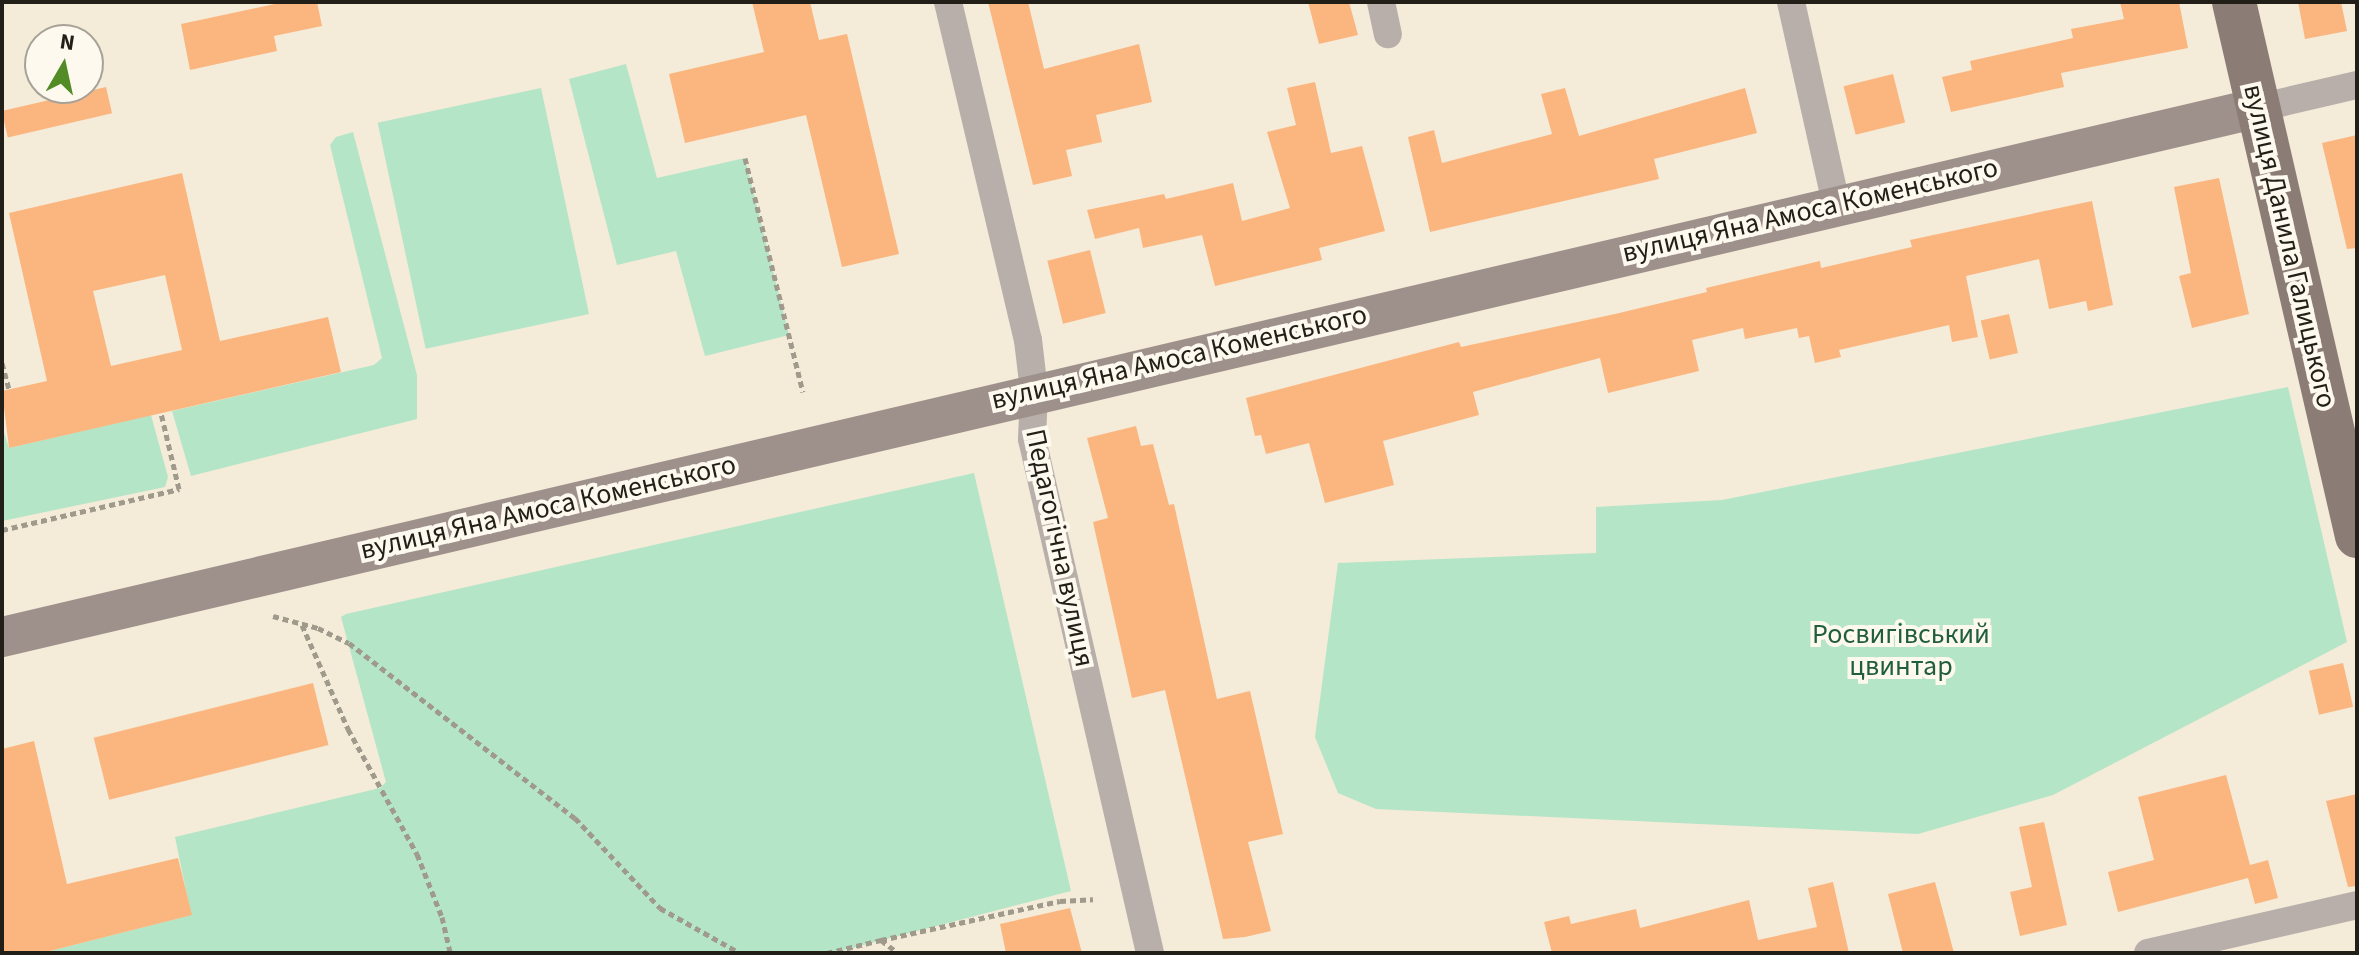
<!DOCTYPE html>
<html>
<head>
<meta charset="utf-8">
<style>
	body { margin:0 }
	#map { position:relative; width:2359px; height:955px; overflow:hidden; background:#f4ebd9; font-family:"Source Sans 3",sans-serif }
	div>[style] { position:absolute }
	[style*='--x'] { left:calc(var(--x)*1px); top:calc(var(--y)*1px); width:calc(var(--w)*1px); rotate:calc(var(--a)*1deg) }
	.green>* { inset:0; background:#b4e5c7; transform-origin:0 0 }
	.building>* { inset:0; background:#fbb67f; transform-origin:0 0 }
	.path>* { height:5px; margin-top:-2.5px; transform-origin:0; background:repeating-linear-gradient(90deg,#a09a8c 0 6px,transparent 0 10px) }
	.street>* { height:28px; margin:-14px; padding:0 14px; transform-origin:14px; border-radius:14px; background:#b8afab }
	.secondary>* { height:40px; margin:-20px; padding:0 20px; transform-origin:20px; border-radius:20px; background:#9e918c }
	.primary>* { height:44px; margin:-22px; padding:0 22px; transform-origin:22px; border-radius:22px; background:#8c7c76 }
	span { translate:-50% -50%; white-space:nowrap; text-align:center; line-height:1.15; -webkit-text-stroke:8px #fef9ee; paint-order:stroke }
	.street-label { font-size:28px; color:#221f18 }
	.park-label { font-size:28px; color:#205e3e }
	.frame { position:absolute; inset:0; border:4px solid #221f18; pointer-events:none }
	.north { position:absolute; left:24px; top:24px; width:80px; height:80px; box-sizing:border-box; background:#fef9ee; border:2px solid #a6a298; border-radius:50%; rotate:9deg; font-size:22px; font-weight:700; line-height:32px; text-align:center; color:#221f18 }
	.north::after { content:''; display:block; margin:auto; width:28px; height:36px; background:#538b27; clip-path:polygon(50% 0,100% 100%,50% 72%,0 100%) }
</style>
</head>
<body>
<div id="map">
	<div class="green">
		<div style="clip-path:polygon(626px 64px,657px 178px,745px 158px,789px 335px,705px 356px,676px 251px,617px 265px,569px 79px)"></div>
		<div style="left:541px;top:88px;width:231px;height:167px;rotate:78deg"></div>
		<div style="clip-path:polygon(353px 132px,417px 375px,417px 419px,191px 476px,172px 411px,374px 365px,382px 358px,330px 145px,336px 137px)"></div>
		<div style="clip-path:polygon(2288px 387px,2347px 642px,2053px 795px,1918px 834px,1376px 809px,1338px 793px,1315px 737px,1338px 563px,1596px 553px,1596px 507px,1722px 500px)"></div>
		<div style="clip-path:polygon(151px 415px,168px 477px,165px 487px,2px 521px,2px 426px,9px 448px)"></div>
		<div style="clip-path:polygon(974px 473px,1071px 891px,833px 953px,42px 953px,191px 915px,175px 837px,380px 788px,386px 782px,341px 617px,346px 614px)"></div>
	</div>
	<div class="building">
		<div style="clip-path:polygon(284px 2px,317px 2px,322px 26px,274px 36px,277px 51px,190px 70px,181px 24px)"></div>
		<div style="clip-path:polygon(752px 2px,810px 2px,819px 40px,847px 34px,899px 254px,842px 267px,806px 115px,685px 143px,669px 74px,764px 52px)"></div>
		<div style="clip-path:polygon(988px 2px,1028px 2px,1044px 69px,1139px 44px,1152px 102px,1096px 115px,1102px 142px,1066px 150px,1072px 176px,1033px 185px)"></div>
		<div style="clip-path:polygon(1308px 2px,1349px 2px,1358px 35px,1319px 44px)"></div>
		<div style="clip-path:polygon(2120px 2px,2179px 2px,2188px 48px,2061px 73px,2064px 87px,1951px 112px,1942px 77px,1972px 70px,1970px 61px,2073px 38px,2071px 29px,2124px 19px)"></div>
		<div style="clip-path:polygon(2298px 2px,2341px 2px,2347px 31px,2305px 39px)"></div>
		<div style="left:1893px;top:74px;width:50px;height:51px;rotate:76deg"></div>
		<div style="clip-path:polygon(1315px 82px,1331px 153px,1362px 146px,1385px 231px,1319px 248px,1322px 260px,1215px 286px,1202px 235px,1143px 248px,1139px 228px,1095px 239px,1087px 210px,1164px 194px,1166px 199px,1233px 183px,1242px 221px,1290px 208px,1267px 132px,1296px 125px,1287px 88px)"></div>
		<div style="left:106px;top:87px;width:27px;height:107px;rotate:77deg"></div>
		<div style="clip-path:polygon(1565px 88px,1579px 136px,1745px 88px,1757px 133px,1654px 159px,1659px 179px,1430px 232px,1408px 137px,1434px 130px,1442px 163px,1552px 134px,1541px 94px)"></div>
		<div style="clip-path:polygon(2357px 135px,2357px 248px,2347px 249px,2322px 143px)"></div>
		<div style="clip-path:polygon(evenodd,182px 173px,220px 341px,328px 317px,341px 372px,9px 448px,2px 391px,47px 381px,9px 213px,182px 173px,165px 275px,182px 350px,111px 366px,93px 291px,165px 275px)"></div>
		<div style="clip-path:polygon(2219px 178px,2249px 314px,2192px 328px,2179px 276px,2191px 273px,2174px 187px)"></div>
		<div style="clip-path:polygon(2092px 201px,2113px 305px,2088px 311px,2086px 301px,2049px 309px,2039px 259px,1966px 276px,1978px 337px,1952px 342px,1949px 325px,1839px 350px,1841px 357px,1815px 363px,1809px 336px,1799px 338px,1797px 328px,1745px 339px,1743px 328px,1692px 340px,1699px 371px,1608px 393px,1600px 358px,1554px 370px,1473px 392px,1479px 415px,1383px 441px,1394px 485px,1325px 503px,1309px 443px,1266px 454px,1261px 435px,1255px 436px,1246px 398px,1459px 342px,1461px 347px,1615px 314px,1707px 292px,1706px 288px,1820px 261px,1821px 268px,1912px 247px,1910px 240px)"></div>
		<div style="left:1090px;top:250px;width:65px;height:44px;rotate:76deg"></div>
		<div style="left:2009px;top:314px;width:40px;height:29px;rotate:77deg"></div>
		<div style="clip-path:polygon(1136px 426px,1141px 446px,1153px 444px,1169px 505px,1174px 504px,1217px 699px,1250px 691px,1283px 834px,1248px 842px,1271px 931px,1245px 937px,1223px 939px,1165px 690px,1132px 698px,1093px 522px,1108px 518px,1087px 438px)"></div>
		<div style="left:2343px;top:663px;width:45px;height:35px;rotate:77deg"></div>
		<div style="left:313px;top:683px;width:64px;height:226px;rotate:76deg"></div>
		<div style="clip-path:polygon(34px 741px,67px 884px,178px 858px,192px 915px,42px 953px,2px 953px,2px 749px)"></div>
		<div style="clip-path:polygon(2226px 775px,2250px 865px,2268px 860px,2278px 898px,2255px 904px,2248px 878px,2118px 912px,2108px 872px,2154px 860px,2138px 797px)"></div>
		<div style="clip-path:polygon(2357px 794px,2357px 886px,2348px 887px,2326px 801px)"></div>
		<div style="clip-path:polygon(2044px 822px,2067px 925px,2020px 936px,2010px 892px,2032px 887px,2019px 827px)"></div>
		<div style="clip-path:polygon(1833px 882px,1849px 953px,1552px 953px,1544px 922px,1569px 916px,1571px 924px,1636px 909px,1640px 928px,1749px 900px,1758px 940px,1817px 927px,1808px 888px)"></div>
		<div style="clip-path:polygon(1935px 882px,1954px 953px,1903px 953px,1888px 894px)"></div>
		<div style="clip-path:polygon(1070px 908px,1082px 953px,1006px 953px,1000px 924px)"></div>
	</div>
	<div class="path">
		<div style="--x:745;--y:158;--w:241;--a:76.1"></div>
		<div style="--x:2;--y:363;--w:28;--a:75"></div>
		<div style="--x:2;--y:530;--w:182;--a:-13"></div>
		<div style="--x:179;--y:489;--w:78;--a:-103.3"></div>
		<div style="--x:273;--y:616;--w:47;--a:14.9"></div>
		<div style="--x:318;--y:628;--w:34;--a:26"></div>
		<div style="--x:349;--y:643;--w:286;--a:37.8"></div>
		<div style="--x:575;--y:818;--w:124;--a:46.6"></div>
		<div style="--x:660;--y:908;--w:92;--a:29.4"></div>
		<div style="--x:302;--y:625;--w:114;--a:66.1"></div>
		<div style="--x:348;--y:729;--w:143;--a:61.1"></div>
		<div style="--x:417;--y:854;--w:68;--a:68.4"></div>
		<div style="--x:442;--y:917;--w:37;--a:77"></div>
		<div style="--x:881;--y:940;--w:183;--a:-12.3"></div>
		<div style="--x:1060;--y:901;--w:33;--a:-3"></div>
		<div style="--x:827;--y:953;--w:56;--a:-13.5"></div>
		<div style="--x:881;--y:940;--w:21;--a:37"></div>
	</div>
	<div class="street">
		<div style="--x:948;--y:2;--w:347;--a:76.7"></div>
		<div style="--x:1028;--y:340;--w:51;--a:83.3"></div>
		<div style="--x:1034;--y:391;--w:48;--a:92.4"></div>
		<div style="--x:1032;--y:439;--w:527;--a:77.07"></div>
		<div style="--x:1381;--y:2;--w:33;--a:78"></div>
		<div style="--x:1791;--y:2;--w:206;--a:77.4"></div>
		<div style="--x:2258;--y:108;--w:102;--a:-13.1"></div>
		<div style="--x:2148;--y:953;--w:214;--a:-12.9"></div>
	</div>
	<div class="secondary">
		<div style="--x:2;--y:637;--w:2317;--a:-13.2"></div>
	</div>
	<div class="primary">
		<div style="--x:2234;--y:2;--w:548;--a:77.03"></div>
	</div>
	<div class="street-label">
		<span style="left:1810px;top:210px;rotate:-13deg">вулиця Яна Амоса Коменського</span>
		<span style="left:2290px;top:246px;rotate:77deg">вулиця Данила Галицького</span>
		<span style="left:1179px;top:357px;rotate:-13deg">вулиця Яна Амоса Коменського</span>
		<span style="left:548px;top:507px;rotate:-13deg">вулиця Яна Амоса Коменського</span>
		<span style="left:1060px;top:548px;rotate:78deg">Педагогічна вулиця</span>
	</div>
	<div class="park-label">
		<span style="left:1901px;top:650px">Росвигівський<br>цвинтар</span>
	</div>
	<div class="frame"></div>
	<div class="north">N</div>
</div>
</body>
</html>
